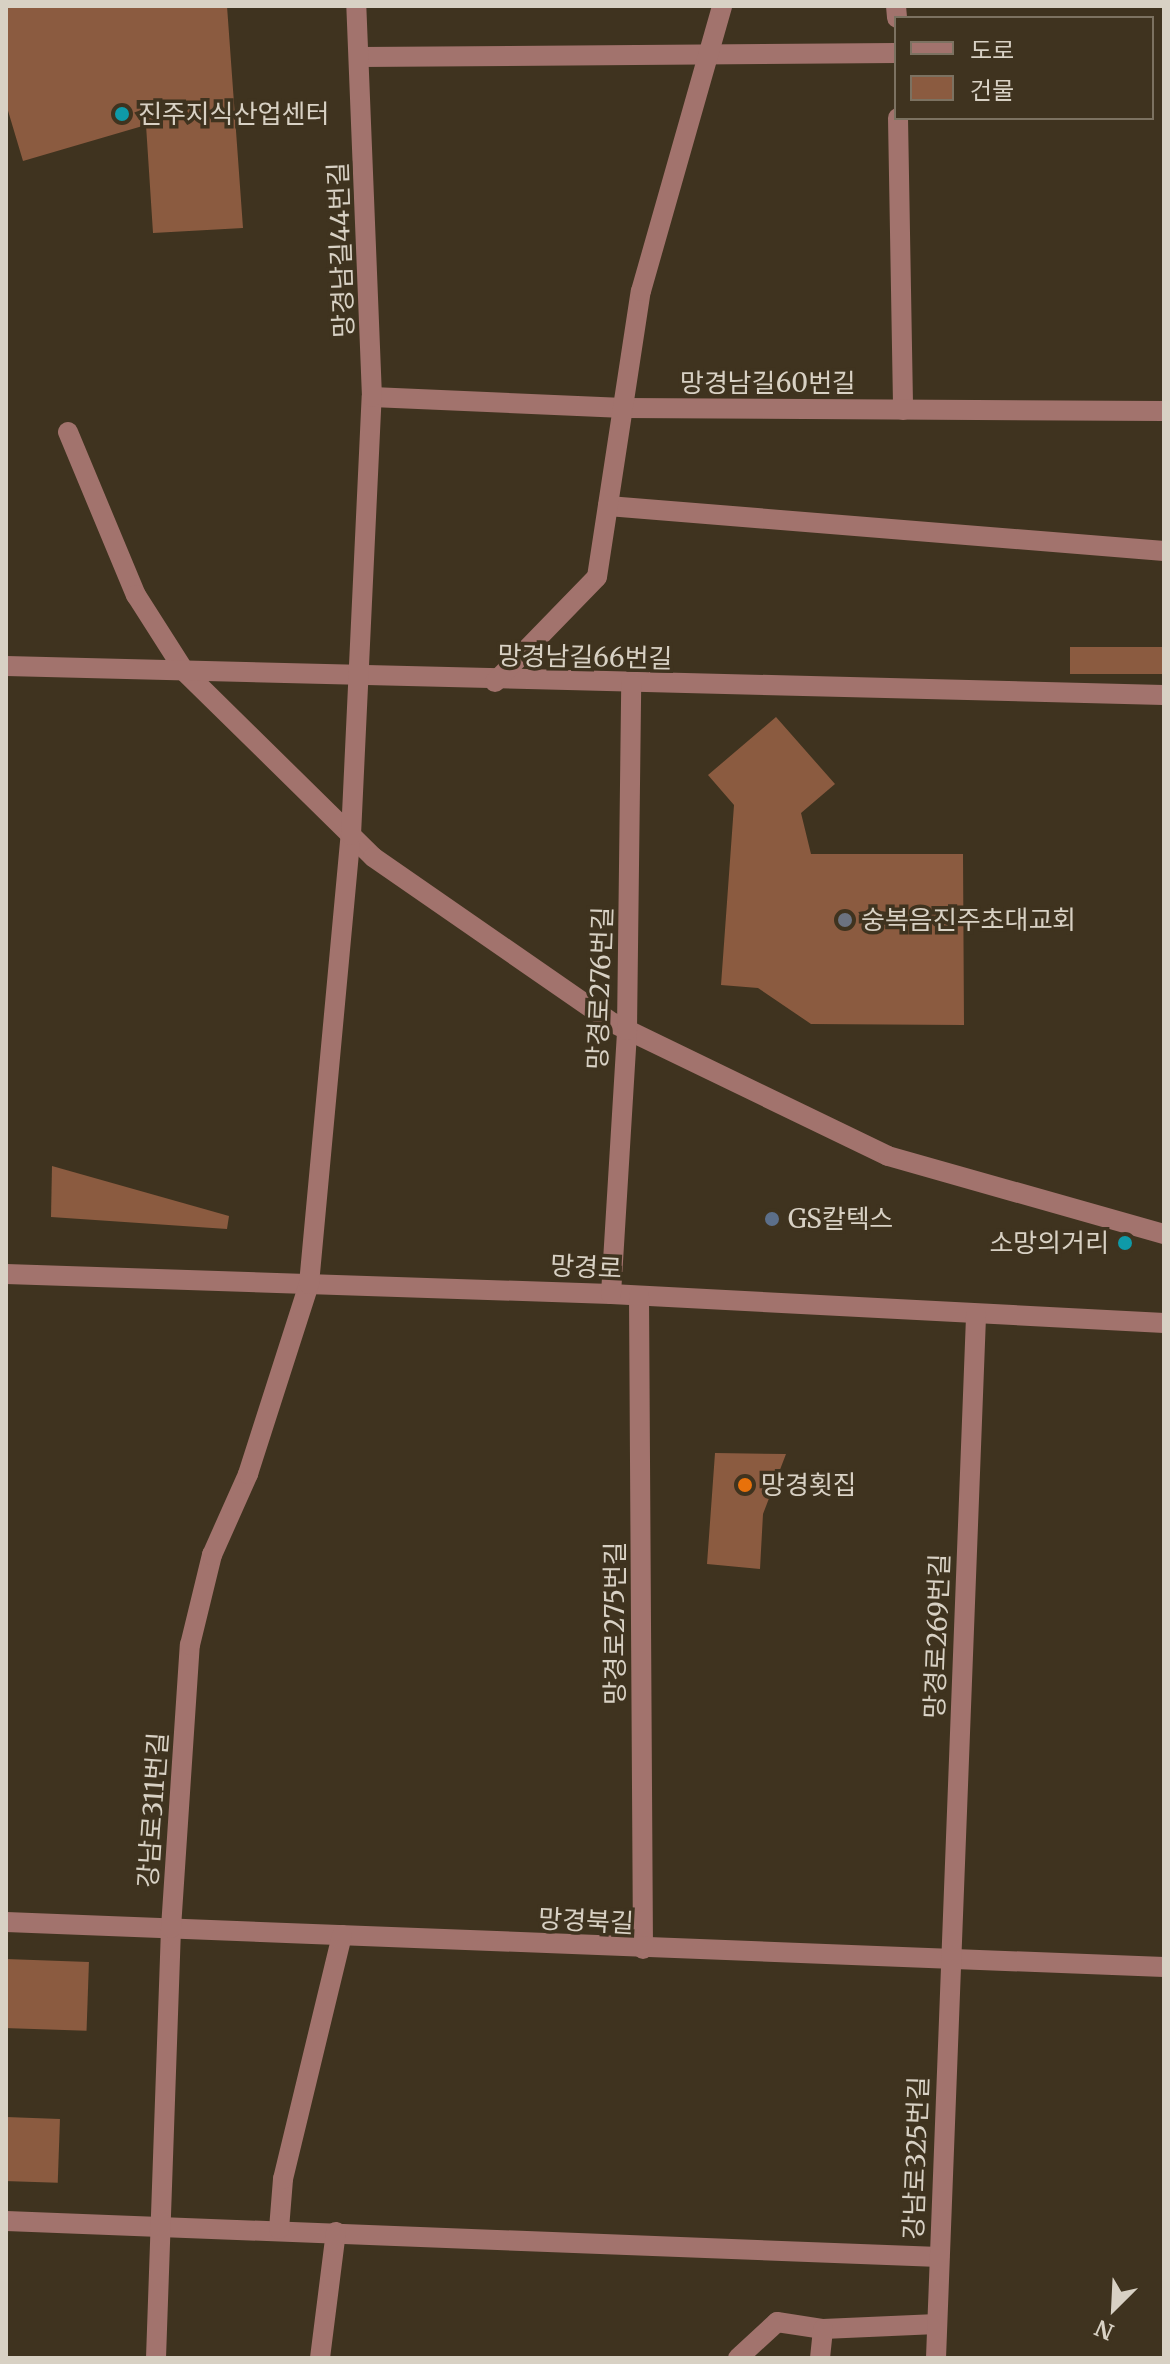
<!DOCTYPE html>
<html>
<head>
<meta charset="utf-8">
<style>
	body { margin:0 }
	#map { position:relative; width:1170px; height:2364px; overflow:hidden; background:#3f331f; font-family:Merriweather,"Noto Sans KR",serif }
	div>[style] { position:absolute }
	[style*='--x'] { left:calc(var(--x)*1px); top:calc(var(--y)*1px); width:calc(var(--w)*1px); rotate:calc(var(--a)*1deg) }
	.building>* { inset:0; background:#8b5b40; transform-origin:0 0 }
	.minor>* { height:20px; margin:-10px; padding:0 10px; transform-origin:10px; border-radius:10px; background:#a2736d }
	.dots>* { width:22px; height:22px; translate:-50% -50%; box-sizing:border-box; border:4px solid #3f331f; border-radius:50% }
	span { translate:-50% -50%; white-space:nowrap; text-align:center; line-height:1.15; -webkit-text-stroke:7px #3f331f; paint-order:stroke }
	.poi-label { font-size:26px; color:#d8d1c4 }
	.left { translate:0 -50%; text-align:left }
	.right { translate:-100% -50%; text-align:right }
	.street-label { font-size:26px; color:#d8d1c4 }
	.frame { position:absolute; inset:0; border:8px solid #d8d1c4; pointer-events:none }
	.legend { position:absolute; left:894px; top:16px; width:260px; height:104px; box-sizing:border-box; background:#3f331f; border:2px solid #7c7261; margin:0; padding:10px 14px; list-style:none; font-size:24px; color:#d8d1c4 }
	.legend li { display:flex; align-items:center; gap:16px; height:40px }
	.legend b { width:40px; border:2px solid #7c7261 }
	.north { position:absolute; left:1074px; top:2268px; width:80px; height:80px; -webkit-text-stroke:6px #3f331f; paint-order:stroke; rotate:204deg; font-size:22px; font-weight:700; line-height:32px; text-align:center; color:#d8d1c4 }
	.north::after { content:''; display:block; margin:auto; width:28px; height:36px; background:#d8d1c4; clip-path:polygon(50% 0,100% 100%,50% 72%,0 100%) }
</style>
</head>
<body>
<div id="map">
	<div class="building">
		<div style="clip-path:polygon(6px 6px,227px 6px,243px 228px,153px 233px,146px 125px,23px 161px,6px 104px)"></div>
		<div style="left:1070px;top:647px;width:94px;height:27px"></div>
		<div style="clip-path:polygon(776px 717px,835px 784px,801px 813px,811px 854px,963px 854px,964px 1025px,811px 1024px,758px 988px,721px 985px,734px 805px,708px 775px)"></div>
		<div style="clip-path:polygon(52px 1166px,229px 1216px,227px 1229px,51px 1217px)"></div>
		<div style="clip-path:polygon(715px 1453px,786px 1454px,763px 1514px,760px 1569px,707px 1564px)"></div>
		<div style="left:6px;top:1959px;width:83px;height:69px;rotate:2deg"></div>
		<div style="left:6px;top:2117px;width:54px;height:64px;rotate:2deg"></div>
	</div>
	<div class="minor">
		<div style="--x:896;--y:6;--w:12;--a:85"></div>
		<div style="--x:361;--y:57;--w:535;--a:-0.43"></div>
		<div style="--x:898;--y:118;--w:292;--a:89"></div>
		<div style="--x:372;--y:397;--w:252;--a:2.5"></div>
		<div style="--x:624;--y:408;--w:540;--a:0.32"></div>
		<div style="--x:68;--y:432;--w:177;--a:67.4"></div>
		<div style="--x:136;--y:595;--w:91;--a:57.5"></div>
		<div style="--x:185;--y:672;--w:264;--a:44.5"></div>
		<div style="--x:373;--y:857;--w:292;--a:34.7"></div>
		<div style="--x:613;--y:1023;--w:305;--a:25.8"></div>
		<div style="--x:888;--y:1156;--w:287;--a:15.8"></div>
		<div style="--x:608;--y:506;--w:558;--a:4.63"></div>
		<div style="--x:6;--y:666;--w:1158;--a:1.43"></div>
		<div style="--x:495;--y:682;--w:146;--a:-45.8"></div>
		<div style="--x:597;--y:577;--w:289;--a:-81.3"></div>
		<div style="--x:641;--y:291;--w:296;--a:-74.1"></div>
		<div style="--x:6;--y:1274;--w:605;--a:1.89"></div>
		<div style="--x:611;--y:1294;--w:554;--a:3"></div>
		<div style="--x:611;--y:1294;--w:264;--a:-86.5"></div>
		<div style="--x:627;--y:1030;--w:346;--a:-89.3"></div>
		<div style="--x:639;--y:1296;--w:653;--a:89.65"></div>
		<div style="--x:6;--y:1922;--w:1159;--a:2.23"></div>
		<div style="--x:6;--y:2221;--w:934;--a:2.21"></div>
		<div style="--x:279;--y:2229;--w:50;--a:-85.4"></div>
		<div style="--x:283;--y:2179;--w:251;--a:-76.4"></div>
		<div style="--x:156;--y:2358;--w:430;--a:-88"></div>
		<div style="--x:171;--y:1928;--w:284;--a:-86.2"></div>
		<div style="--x:190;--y:1645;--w:93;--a:-76.3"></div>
		<div style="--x:212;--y:1555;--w:89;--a:-66"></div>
		<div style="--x:248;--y:1474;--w:200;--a:-72.2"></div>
		<div style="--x:309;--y:1284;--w:451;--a:-84.7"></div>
		<div style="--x:351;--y:835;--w:439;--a:-87.3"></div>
		<div style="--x:372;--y:397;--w:391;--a:-92.3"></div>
		<div style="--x:320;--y:2358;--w:127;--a:-82.8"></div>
		<div style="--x:738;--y:2358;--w:53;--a:-42.7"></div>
		<div style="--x:777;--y:2322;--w:47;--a:8.7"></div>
		<div style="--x:823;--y:2329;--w:114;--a:-2.5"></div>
		<div style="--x:820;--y:2358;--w:29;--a:-84"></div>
		<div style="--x:936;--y:2358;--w:1044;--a:-87.8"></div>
	</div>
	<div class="dots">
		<div style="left:122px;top:114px;background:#0f9aa8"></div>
		<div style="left:845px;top:920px;background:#6b7280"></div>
		<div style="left:772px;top:1219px;background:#5c6f8a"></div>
		<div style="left:1125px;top:1243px;background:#0f9aa8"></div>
		<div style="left:745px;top:1485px;background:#e8710a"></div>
	</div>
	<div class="poi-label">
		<span class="left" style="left:138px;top:114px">진주지식산업센터</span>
		<span class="left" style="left:861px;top:920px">숭복음진주초대교회</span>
		<span class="left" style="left:788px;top:1219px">GS칼텍스</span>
		<span class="right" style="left:1109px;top:1243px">소망의거리</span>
		<span class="left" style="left:761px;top:1485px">망경횟집</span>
	</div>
	<div class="street-label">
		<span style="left:341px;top:250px;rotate:-92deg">망경남길44번길</span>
		<span style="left:768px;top:383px">망경남길60번길</span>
		<span style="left:585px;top:657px;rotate:1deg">망경남길66번길</span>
		<span style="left:600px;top:988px;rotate:-88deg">망경로276번길</span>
		<span style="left:586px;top:1267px;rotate:3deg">망경로</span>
		<span style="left:615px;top:1623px;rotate:-90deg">망경로275번길</span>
		<span style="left:937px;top:1636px;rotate:-88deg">망경로269번길</span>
		<span style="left:153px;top:1810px;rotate:-86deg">강남로311번길</span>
		<span style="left:586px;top:1921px;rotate:3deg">망경북길</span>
		<span style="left:916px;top:2158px;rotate:-88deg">강남로325번길</span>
	</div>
	<div class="frame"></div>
	<ul class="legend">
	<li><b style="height:10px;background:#a2736d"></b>도로</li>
	<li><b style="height:22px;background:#8b5b40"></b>건물</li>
	</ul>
	<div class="north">N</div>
</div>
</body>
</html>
